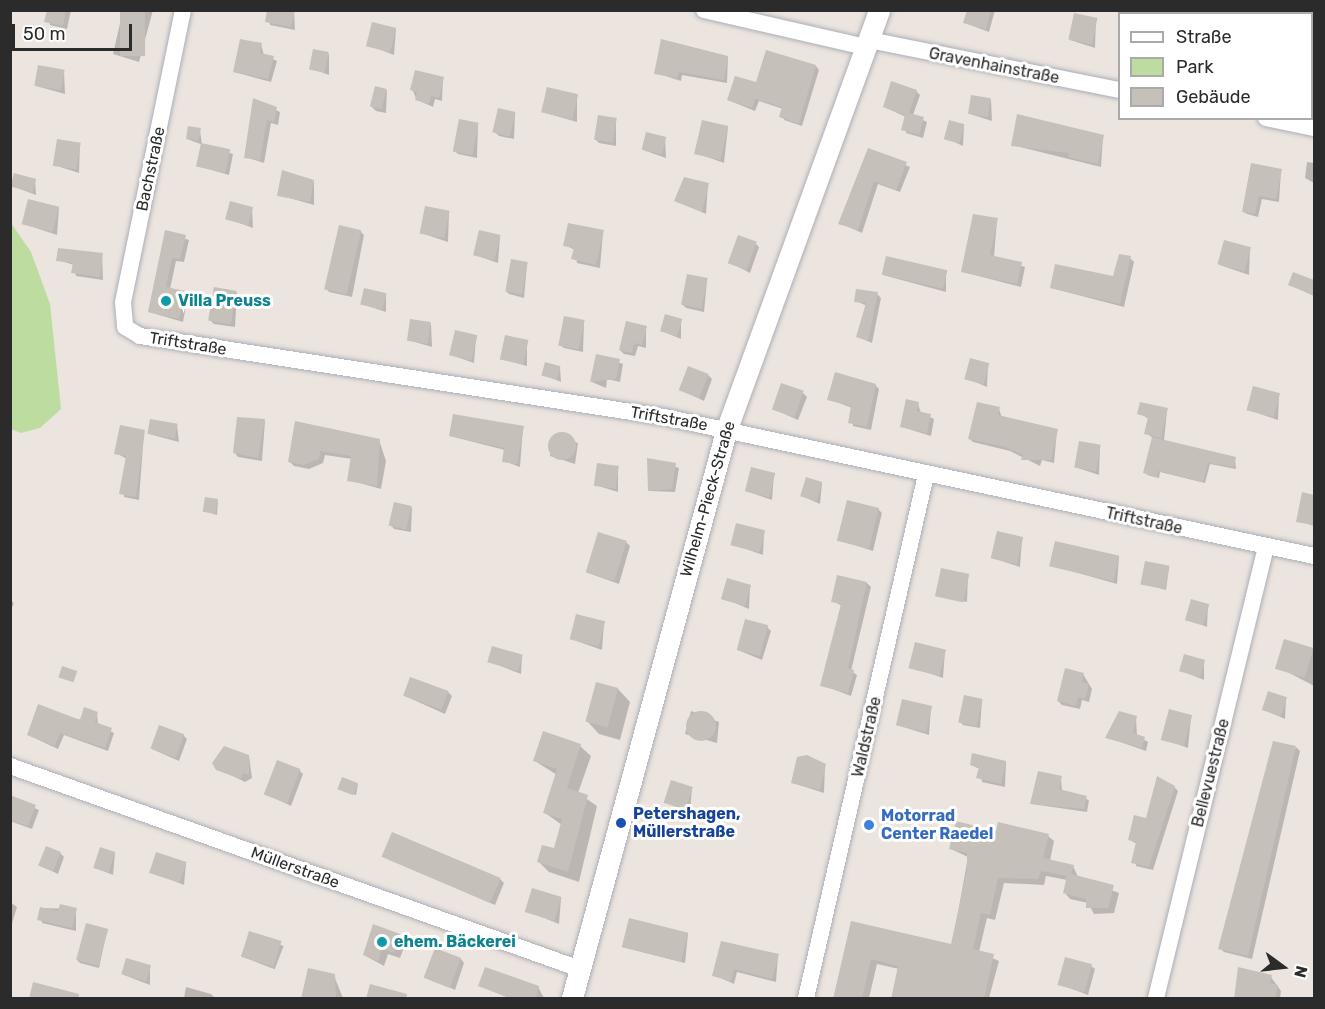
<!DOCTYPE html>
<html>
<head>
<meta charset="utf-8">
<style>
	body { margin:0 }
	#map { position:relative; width:1325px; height:1009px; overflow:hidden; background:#ece4df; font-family:Rubik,sans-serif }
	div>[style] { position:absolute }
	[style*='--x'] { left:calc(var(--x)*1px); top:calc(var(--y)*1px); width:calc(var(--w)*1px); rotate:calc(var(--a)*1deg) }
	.green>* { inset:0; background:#bddda0 }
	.shadow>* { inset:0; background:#0003; transform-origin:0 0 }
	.building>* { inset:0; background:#c5c0ba; transform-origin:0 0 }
	.round { border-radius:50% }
	.roads { filter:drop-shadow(0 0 2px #abafb6) drop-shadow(0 0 2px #abafb6) }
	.minor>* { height:16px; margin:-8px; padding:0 8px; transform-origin:8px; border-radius:8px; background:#fff }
	.tertiary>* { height:21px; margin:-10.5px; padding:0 10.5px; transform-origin:10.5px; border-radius:10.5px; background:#fff }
	.dots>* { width:16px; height:16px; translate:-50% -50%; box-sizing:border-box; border:3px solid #fff; border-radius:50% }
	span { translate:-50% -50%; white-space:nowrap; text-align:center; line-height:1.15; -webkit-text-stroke:6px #fff; paint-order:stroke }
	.street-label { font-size:16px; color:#2b2b2b }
	.culture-label { font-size:16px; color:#0d838f; font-weight:700 }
	.left { translate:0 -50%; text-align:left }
	.transit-label { font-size:16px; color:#164399; font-weight:700 }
	.shop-label { font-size:16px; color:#366cbe; font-weight:700 }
	.frame { position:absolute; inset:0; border:12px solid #2b2b2b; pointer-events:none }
	.legend { position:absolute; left:1118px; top:12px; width:195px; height:108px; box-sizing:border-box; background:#fff; border:2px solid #aaa; margin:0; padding:8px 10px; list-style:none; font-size:18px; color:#2b2b2b }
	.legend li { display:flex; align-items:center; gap:12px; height:30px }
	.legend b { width:30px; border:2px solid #aaa }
	.north { position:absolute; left:1253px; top:937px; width:60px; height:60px; -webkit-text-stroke:4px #fff; paint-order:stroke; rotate:105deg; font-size:16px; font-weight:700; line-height:24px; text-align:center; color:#2b2b2b }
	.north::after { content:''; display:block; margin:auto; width:21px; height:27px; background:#2b2b2b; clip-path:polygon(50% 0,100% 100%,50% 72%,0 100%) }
	.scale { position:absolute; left:12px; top:24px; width:120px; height:27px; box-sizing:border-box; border:3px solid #2b2b2b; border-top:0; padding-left:8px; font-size:18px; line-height:21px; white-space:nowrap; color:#2b2b2b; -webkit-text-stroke:4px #fff; paint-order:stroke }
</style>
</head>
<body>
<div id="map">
	<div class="green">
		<div style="clip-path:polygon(11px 223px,31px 252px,50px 304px,61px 409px,40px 428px,21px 433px,11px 429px)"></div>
	</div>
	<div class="shadow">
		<div style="clip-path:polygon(48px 10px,71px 10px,67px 29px,50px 25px)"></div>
		<div style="clip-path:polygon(123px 10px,153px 10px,139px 62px,113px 54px)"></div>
		<div style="clip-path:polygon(267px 10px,294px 11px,295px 30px,270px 25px)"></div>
		<div style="clip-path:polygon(968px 10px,995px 10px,989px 32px,965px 23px)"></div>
		<div style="clip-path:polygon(1128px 10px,1158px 10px,1128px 14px)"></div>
		<div style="clip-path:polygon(1218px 10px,1229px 11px,1248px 10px,1218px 14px)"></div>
		<div style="clip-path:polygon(1096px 19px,1095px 48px,1070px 40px)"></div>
		<div style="clip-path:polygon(396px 29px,394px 55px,368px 45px)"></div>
		<div style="clip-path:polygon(261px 45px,264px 55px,277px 61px,271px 82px,234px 72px)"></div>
		<div style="clip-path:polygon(329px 54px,329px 75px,310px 68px)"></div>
		<div style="clip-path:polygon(728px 57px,727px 83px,682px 75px,681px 81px,656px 73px)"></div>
		<div style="clip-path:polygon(816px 66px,819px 70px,802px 126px,784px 120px,783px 109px,759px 101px,755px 111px,728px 100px,757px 84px)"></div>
		<div style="clip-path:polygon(64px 71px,65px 94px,36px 86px)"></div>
		<div style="clip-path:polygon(443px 78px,442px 101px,435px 99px,433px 107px,417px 100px,412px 89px)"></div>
		<div style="clip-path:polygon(387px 90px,386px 113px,376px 111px,372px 107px)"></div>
		<div style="clip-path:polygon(916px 91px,920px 95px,913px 115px,927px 122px,923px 138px,906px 133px,906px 117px,884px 107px)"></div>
		<div style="clip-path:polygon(577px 96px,577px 122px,542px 112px)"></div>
		<div style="clip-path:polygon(254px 100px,280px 112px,278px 125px,271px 123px,264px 163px,245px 157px)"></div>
		<div style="clip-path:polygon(991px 100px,992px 121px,970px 114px)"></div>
		<div style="clip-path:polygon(515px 113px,514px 139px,499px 136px,495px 132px)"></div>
		<div style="clip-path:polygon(616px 120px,616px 146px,599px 143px,595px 139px)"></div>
		<div style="clip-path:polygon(478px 125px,477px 158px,458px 154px,454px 150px)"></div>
		<div style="clip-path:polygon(964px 126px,963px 146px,946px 138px)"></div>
		<div style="clip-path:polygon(728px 127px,724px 163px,696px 153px)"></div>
		<div style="clip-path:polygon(200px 130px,202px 145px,233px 154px,229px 175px,198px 166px,203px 145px,187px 139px)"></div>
		<div style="clip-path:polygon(1103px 136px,1101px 167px,1012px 145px)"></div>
		<div style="clip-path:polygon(665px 138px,666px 158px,643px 150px)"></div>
		<div style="clip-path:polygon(80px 144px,79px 173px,54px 165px)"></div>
		<div style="clip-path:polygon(869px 150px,910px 167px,900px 192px,878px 184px,862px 233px,840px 223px)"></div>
		<div style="clip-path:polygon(1307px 162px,1314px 163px,1314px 183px,1305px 178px)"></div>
		<div style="clip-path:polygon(1281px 171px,1279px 202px,1262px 199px,1258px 217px,1247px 214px,1243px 211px)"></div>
		<div style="clip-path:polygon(35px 180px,36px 195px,12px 186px)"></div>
		<div style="clip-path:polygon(314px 182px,314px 205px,279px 195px)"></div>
		<div style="clip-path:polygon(708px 184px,706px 214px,676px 201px)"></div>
		<div style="clip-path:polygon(59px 208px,57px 235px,24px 224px)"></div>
		<div style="clip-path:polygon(252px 208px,253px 228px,226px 218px)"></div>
		<div style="clip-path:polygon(449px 213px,448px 242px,421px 233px)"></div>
		<div style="clip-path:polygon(997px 220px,994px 257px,1025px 267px,1021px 287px,963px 272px)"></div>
		<div style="clip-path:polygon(360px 231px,364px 235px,352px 297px,329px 292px,326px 288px)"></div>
		<div style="clip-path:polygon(166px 232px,189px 240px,184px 262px,176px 261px,170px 289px,188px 296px,183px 322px,149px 312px)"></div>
		<div style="clip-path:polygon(603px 232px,600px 268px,577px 263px,575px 250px,565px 245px)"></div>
		<div style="clip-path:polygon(500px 237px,498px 263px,475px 255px)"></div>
		<div style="clip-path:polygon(756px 244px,759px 247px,750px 273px,729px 262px)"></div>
		<div style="clip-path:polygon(1250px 248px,1249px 275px,1220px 265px)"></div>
		<div style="clip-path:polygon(102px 254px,103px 280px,76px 276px,74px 265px,58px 260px)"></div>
		<div style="clip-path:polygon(1130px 258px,1134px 262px,1124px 307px,1051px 288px,1115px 278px)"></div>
		<div style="clip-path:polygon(527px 264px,524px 298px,509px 294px,506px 291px)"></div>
		<div style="clip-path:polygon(946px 272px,946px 292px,883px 275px)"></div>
		<div style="clip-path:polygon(1294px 274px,1314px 281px,1314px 296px,1290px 285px)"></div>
		<div style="clip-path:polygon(707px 280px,704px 312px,686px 308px,682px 304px)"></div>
		<div style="clip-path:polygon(237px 292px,235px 327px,214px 324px,210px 320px)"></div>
		<div style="clip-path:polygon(386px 294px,386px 312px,362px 304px)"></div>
		<div style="clip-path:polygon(877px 294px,881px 298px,872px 343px,858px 337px,867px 306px,856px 301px)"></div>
		<div style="clip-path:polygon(681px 321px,681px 339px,662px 331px)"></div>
		<div style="clip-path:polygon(584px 322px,583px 352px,564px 348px,560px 345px)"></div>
		<div style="clip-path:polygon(431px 324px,432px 347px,408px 340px)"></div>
		<div style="clip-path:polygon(646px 328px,646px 348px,638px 346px,635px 356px,624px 354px,620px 350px)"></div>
		<div style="clip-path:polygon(476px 337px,474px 363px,451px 355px)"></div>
		<div style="clip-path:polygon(527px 342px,527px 366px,502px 359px)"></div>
		<div style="clip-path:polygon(597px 355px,623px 364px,620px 382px,607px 379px,606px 388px,592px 382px)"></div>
		<div style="clip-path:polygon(988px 364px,987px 387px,966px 378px)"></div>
		<div style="clip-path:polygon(560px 367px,561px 382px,544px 375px)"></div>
		<div style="clip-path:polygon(708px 375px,712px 379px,704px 401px,681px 390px)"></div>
		<div style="clip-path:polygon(875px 385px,879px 389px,871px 430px,853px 426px,852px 408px,829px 399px)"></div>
		<div style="clip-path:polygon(803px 393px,807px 397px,798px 420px,773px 409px)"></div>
		<div style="clip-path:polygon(1279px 394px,1278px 420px,1249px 410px)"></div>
		<div style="clip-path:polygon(918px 404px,921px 413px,934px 419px,931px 436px,902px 427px)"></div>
		<div style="clip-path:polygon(999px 409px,1002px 418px,1057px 430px,1054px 463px,1042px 460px,1040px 466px,1010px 451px,973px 442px,970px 439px)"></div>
		<div style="clip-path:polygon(1167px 410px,1164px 441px,1235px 459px,1236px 469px,1210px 464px,1205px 483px,1160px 472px,1159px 478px,1147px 475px,1153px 438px,1146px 433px,1149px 419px,1139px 413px)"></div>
		<div style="clip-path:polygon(265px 421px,262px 461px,238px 457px,235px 453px)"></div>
		<div style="clip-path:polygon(296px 423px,379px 440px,386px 461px,381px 489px,349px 480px,352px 459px,325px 455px,323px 463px,309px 469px,294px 466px,290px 462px)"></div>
		<div style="clip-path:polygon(177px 425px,179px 442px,149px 434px)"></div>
		<div style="clip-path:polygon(523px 427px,520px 467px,504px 461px,505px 450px,450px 436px)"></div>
		<div style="clip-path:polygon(144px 432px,139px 500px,124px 497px,127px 459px,116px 453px)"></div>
		<div style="clip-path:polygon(553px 436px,578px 443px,575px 464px,550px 456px)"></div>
		<div style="clip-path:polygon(1100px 447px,1099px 475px,1075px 467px)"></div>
		<div style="clip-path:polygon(649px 459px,679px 468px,675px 492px,650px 491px)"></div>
		<div style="clip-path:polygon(618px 468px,618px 492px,595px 485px)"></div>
		<div style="clip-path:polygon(774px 474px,772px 500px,746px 491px)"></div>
		<div style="clip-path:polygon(822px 483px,820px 504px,802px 496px)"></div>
		<div style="clip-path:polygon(1303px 494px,1314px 496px,1314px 526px,1298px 521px)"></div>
		<div style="clip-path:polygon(218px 501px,217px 515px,203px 511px)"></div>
		<div style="clip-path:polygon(412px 507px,411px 532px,394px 529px,391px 525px)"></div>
		<div style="clip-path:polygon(878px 509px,882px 513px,873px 551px,839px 540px)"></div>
		<div style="clip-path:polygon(764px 532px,763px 555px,732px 544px)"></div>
		<div style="clip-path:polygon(1022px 538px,1020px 567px,992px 558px)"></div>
		<div style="clip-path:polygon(626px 542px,630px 546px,619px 584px,588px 573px)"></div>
		<div style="clip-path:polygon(1119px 557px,1117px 584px,1050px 565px)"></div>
		<div style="clip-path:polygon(1169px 568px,1166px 590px,1142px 583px)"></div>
		<div style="clip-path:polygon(968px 575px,967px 602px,936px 595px)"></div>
		<div style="clip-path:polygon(867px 583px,871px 587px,851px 671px,857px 675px,851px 696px,822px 685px,842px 606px,833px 601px)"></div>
		<div style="clip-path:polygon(750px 586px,749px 609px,723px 598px)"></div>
		<div style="clip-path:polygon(10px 600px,14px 603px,10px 612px)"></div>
		<div style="clip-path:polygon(1208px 605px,1207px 627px,1187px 619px)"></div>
		<div style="clip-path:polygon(604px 623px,602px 650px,571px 639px)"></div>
		<div style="clip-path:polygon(767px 627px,771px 631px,762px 660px,738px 650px)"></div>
		<div style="clip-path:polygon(1285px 641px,1314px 650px,1314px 686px,1280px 668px)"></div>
		<div style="clip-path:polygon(945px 651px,943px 678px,911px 667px)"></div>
		<div style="clip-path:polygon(522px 656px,521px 674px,488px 661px)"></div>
		<div style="clip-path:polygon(1204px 661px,1204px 680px,1182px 671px)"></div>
		<div style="clip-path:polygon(1083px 674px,1092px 689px,1089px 702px,1082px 700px,1080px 709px,1062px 705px,1058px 701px)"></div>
		<div style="clip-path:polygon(618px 689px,630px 702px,620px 740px,599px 734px,587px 721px)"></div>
		<div style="clip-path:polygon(448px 692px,452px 696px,445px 714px,405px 696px)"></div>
		<div style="clip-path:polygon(1286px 699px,1285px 719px,1264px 710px)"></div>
		<div style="clip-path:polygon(982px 700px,980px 728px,963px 725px,960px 721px)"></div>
		<div style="clip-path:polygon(931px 707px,929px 735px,897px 725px)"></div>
		<div style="clip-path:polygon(691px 711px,719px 722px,717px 743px,685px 734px)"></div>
		<div style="clip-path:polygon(97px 714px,98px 725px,114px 733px,108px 751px,64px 735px,58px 749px,28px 735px)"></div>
		<div style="clip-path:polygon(1191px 716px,1188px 748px,1164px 739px)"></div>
		<div style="clip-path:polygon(1136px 718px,1137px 736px,1148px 742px,1146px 751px,1106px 737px)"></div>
		<div style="clip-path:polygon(183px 735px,187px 739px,179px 761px,152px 749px)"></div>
		<div style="clip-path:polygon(580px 746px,591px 756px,578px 793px,597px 806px,579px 882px,549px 872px,539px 862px,555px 850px,562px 825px,544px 812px,557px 775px,535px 761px)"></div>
		<div style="clip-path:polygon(1296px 747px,1300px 751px,1252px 959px,1224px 952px,1220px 948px)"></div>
		<div style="clip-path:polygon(249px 756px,252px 778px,245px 782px,218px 769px)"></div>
		<div style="clip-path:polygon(1006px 762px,1005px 787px,982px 782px,980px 769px,971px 765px)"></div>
		<div style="clip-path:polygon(825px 765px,824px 793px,793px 783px)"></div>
		<div style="clip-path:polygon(299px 770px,303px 774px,291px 806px,266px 794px)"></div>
		<div style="clip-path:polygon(1061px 778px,1062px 792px,1089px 800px,1087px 812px,1032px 804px)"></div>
		<div style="clip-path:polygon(358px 784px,356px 795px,341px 790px)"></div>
		<div style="clip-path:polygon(1174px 787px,1178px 791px,1153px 870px,1136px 866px,1137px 844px,1130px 840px)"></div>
		<div style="clip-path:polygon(692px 788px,690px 812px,666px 802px)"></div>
		<div style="clip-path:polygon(10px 797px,39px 810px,32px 829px,10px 821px)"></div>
		<div style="clip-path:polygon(997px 832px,1048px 836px,1054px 841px,1050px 861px,1073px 866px,1078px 877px,1119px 893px,1114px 913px,1094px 914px,1088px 903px,1070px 899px,1065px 893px,1067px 880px,1046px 876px,1044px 885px,1004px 883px,995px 920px,987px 918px,979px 952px,999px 961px,989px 998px,892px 998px,899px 969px,877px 964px,869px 998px,837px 998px,852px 922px,952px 946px,968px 857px,951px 849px)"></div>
		<div style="clip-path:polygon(60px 853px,64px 857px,58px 874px,41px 866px)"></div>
		<div style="clip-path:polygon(115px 853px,113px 875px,96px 868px)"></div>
		<div style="clip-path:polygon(384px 856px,500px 879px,504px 883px,495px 905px)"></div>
		<div style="clip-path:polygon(186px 863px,184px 885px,151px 872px)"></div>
		<div style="clip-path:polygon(561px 899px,559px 924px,527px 911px)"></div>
		<div style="clip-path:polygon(10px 902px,17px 907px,10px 930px)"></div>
		<div style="clip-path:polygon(41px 908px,76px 909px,76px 931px,42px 923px)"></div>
		<div style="clip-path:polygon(374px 926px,406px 942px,400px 958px,388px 954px,384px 966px,364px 955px)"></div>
		<div style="clip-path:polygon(107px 930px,99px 968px,80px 963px,77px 960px)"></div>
		<div style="left:250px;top:933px;width:36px;height:25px;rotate:21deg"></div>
		<div style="clip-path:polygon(688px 934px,685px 963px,622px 947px)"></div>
		<div style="clip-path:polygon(778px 955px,776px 982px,737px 972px,734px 984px,714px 975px)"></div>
		<div style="clip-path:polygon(461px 959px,464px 963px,455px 990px,427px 977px)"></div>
		<div style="clip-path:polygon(150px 966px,150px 985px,124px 975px)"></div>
		<div style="clip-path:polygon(1091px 966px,1095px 969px,1088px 995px,1059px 984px)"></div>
		<div style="clip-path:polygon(1239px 969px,1271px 977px,1281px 991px,1280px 998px,1236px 998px)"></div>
		<div style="clip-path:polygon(334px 976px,343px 998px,302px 998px)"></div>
		<div style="clip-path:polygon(480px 986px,538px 987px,544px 998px,509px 998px)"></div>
		<div style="clip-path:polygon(186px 987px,211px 994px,215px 998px,184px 998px)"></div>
	</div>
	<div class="building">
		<div style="clip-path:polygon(47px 10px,66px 10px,63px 26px,44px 22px)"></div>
		<div style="left:120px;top:10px;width:25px;height:46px"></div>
		<div style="clip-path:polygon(267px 10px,295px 10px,291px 27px,265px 22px)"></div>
		<div style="clip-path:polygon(967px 10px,991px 10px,986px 29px,963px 23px)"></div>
		<div style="left:1074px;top:13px;width:24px;height:27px;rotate:12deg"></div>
		<div style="left:372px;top:22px;width:25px;height:25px;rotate:14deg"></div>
		<div style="clip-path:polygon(240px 39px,262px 43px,260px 53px,274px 56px,268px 79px,233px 72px)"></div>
		<div style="clip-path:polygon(661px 39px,728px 56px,724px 80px,679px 72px,677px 78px,654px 74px)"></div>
		<div style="left:313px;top:49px;width:16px;height:21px;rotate:11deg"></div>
		<div style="clip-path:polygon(766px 50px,816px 65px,799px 124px,779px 117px,782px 107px,755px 99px,752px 108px,727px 100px,735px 76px,756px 82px)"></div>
		<div style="left:38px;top:65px;width:27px;height:21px;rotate:10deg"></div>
		<div style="clip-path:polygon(415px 70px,444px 77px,439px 98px,431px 96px,429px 104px,415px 100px,417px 92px,410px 90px)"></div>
		<div style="clip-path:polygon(891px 81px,917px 90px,909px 113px,924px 117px,919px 135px,901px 130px,905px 115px,883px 107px)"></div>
		<div style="left:375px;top:86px;width:12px;height:21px;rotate:14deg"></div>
		<div style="left:547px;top:87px;width:32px;height:26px;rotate:13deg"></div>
		<div style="left:971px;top:95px;width:20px;height:19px;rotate:9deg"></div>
		<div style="clip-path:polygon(253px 98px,277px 107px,274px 122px,267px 120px,260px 160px,244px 158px)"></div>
		<div style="left:498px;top:108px;width:18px;height:25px;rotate:13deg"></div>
		<div style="clip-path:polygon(1017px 114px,1104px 135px,1098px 164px,1068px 157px,1069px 153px,1011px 146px)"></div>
		<div style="left:598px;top:115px;width:19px;height:25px;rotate:9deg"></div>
		<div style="left:459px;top:119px;width:20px;height:33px;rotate:11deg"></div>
		<div style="left:702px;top:120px;width:27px;height:35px;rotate:13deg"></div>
		<div style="left:949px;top:120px;width:16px;height:20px;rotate:15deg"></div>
		<div style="left:188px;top:126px;width:13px;height:13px;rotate:9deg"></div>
		<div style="left:646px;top:132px;width:21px;height:18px;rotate:14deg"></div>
		<div style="left:57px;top:139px;width:24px;height:27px;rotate:9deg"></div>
		<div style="left:201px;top:143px;width:30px;height:24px;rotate:12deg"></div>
		<div style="clip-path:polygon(868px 148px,907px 162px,896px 190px,874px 181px,858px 230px,838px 224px)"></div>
		<div style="clip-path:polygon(1251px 163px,1282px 169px,1276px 199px,1259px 196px,1255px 214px,1242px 212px)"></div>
		<div style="clip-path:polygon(282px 170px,314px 180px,310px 202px,277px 196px)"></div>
		<div style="left:14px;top:173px;width:23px;height:14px;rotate:15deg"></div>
		<div style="clip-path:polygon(684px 177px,709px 183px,702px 212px,674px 201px)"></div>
		<div style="left:28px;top:199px;width:32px;height:26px;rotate:14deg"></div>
		<div style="left:230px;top:201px;width:24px;height:19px;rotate:15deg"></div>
		<div style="left:425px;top:206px;width:25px;height:28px;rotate:11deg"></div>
		<div style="clip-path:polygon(973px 214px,998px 218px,990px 255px,1022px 262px,1017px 284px,961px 272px)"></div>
		<div style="clip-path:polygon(568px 223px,604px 230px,596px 265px,571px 259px,574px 248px,563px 246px)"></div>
		<div style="left:339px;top:225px;width:23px;height:66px;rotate:13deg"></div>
		<div style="clip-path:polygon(165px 230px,186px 235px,180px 259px,172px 258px,166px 287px,185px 291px,179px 319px,148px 312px)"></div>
		<div style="left:479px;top:230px;width:22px;height:26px;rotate:13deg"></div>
		<div style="left:738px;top:235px;width:20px;height:30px;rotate:20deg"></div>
		<div style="left:1224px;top:240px;width:28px;height:25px;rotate:15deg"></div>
		<div style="clip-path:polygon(58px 248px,103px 253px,100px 277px,71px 273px,73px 263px,56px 261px)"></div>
		<div style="clip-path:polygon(1119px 254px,1131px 256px,1120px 304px,1050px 288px,1055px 264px,1113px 276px)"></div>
		<div style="left:886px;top:256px;width:63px;height:19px;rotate:13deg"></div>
		<div style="left:511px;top:259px;width:17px;height:33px;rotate:10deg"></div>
		<div style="clip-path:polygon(1293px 272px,1314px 280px,1314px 295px,1288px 285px)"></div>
		<div style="left:687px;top:274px;width:21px;height:31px;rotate:11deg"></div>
		<div style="left:214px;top:287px;width:23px;height:34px;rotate:10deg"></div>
		<div style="left:364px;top:288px;width:23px;height:17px;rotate:13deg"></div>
		<div style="clip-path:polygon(856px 289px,878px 292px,868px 341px,856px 337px,866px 303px,854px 302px)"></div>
		<div style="left:665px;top:314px;width:18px;height:18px;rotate:16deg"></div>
		<div style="left:564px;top:316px;width:21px;height:30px;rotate:11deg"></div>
		<div style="left:410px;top:319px;width:21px;height:22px;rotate:8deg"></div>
		<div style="clip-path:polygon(626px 321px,647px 326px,642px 345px,634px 343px,632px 353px,619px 350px)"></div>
		<div style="left:455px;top:330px;width:23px;height:26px;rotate:13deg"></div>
		<div style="left:505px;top:335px;width:24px;height:25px;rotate:12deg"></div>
		<div style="clip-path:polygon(596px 354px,620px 359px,616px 379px,590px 382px)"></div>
		<div style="left:970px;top:358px;width:20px;height:22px;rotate:15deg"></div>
		<div style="left:545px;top:362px;width:16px;height:14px;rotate:15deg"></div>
		<div style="left:688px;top:366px;width:22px;height:26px;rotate:21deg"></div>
		<div style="clip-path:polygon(835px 372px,876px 384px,867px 427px,848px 423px,851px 406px,827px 400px)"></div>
		<div style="left:781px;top:383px;width:24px;height:28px;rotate:19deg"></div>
		<div style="left:1253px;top:386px;width:28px;height:25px;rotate:15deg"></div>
		<div style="clip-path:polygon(906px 399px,919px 402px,917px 411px,931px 414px,927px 433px,900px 427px)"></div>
		<div style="clip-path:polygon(977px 402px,1000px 407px,998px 415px,1058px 429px,1051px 460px,1021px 460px,1023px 455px,1005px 447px,968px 439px)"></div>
		<div style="clip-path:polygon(1140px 402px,1168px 408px,1161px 438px,1144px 434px,1148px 417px,1137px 414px)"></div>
		<div style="clip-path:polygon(453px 414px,524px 426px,517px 464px,502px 462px,504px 448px,449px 436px)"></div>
		<div style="clip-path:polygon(237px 417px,265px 419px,258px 458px,233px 453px)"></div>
		<div style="left:150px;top:419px;width:28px;height:15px;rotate:10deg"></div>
		<div style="clip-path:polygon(295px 421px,380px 439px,377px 486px,347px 481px,351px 456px,320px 451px,319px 459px,304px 465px,288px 462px)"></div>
		<div style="clip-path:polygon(120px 425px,145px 430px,136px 497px,119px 494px,126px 456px,114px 454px)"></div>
		<div class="round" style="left:548px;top:432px;width:28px;height:28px"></div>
		<div style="clip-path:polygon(1152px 437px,1236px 457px,1234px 467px,1208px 463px,1203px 482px,1158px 471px,1157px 477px,1143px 473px)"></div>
		<div style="left:1079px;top:441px;width:22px;height:27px;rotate:10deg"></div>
		<div style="clip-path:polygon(647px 458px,676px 463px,672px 489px,648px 491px)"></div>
		<div style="left:597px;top:463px;width:22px;height:23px;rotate:8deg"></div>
		<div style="left:751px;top:467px;width:25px;height:25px;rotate:14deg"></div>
		<div style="left:806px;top:477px;width:17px;height:20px;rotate:17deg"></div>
		<div style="clip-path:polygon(1302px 492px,1314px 495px,1314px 525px,1296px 522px)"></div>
		<div style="left:205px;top:497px;width:13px;height:15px;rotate:9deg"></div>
		<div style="left:847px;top:500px;width:33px;height:42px;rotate:14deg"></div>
		<div style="left:394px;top:502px;width:18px;height:24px;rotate:13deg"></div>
		<div style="left:736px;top:523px;width:30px;height:23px;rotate:14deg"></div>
		<div style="left:997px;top:531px;width:27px;height:28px;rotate:13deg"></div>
		<div style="left:598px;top:532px;width:30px;height:42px;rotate:17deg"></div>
		<div style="left:1055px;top:541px;width:66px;height:26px;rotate:13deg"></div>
		<div style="left:1145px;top:561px;width:25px;height:24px;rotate:11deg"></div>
		<div style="left:941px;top:568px;width:29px;height:29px;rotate:12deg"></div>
		<div style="clip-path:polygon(837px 575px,867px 582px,848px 668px,854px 670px,848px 693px,820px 686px,841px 604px,831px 602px)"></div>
		<div style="left:727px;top:578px;width:25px;height:22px;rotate:16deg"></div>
		<div style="left:1191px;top:599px;width:19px;height:22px;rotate:16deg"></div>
		<div style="left:576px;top:614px;width:30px;height:26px;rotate:14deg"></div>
		<div style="left:745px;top:619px;width:24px;height:32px;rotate:15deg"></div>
		<div style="left:1284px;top:639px;width:31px;height:31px;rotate:17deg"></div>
		<div style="left:915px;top:642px;width:32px;height:27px;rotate:14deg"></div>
		<div style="left:492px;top:646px;width:32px;height:17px;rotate:16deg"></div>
		<div style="left:1184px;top:654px;width:22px;height:18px;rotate:16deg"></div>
		<div style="left:62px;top:666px;width:16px;height:12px;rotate:18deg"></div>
		<div style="clip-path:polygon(1065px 668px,1084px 673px,1082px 682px,1089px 684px,1085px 699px,1078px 697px,1076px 706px,1057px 701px)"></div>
		<div style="left:410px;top:677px;width:41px;height:20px;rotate:20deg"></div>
		<div style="left:596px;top:682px;width:23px;height:41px;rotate:15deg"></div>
		<div style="left:1268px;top:691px;width:20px;height:20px;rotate:18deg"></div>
		<div style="left:964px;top:695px;width:19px;height:28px;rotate:12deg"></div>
		<div style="left:902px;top:699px;width:31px;height:27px;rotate:13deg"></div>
		<div style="clip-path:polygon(38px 704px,80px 720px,84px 707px,98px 712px,95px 722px,112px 728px,105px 748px,60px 733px,55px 746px,27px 735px)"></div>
		<div style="left:1169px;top:709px;width:24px;height:32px;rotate:15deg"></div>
		<div class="round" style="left:686px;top:711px;width:30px;height:30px"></div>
		<div style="clip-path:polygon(1119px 711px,1137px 716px,1133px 733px,1145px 737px,1142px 748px,1105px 738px)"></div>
		<div style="left:159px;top:725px;width:27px;height:25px;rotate:20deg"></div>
		<div style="clip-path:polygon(543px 731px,581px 744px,567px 788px,588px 795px,568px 872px,537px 862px,542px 845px,554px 848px,562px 819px,543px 813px,557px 769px,533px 761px)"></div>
		<div style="clip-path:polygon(1273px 741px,1296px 746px,1248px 956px,1218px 949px)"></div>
		<div style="clip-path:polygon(224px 746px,249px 755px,249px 775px,243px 773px,241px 779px,216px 770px,212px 763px)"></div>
		<div style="clip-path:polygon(972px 753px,1006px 761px,1001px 784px,976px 778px,979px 767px,970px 765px)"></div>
		<div style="clip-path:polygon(807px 755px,826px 764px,820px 790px,791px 783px,797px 757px)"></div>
		<div style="left:277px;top:760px;width:25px;height:37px;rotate:21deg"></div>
		<div style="clip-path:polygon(1038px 771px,1062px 776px,1059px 789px,1087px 796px,1084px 809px,1030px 804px)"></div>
		<div style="clip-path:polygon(1157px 776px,1175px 786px,1149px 867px,1131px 863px,1136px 842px,1128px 840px,1134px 815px,1146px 818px)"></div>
		<div style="left:342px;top:777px;width:17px;height:13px;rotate:21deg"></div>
		<div style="left:671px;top:780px;width:23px;height:24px;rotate:18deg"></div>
		<div style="clip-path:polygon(10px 795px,36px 805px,28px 826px,10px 820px)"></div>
		<div style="clip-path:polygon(956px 821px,996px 831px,998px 822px,1049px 834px,1043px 858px,1074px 865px,1071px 874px,1114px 885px,1108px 908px,1086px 908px,1086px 899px,1063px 893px,1067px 876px,1041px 871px,1038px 879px,998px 878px,990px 915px,981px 913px,973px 949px,994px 954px,984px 999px,891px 999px,898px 966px,871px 959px,862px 999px,833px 999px,851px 921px,951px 944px,967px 870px,967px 853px,949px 849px)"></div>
		<div style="left:392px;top:832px;width:118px;height:27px;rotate:23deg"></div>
		<div style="left:46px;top:846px;width:16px;height:21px;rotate:22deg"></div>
		<div style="left:100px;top:847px;width:16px;height:22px;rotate:18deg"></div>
		<div style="left:156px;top:852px;width:32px;height:22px;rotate:18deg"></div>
		<div style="left:532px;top:888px;width:31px;height:25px;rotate:17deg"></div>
		<div style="clip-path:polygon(60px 904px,77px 908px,72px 928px,37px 920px,40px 907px,58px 911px)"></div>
		<div style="left:629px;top:918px;width:61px;height:30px;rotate:14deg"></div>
		<div style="left:86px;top:923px;width:23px;height:38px;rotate:15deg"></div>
		<div style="clip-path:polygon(373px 924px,400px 934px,394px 953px,382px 949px,378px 961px,363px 955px)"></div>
		<div style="left:249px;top:931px;width:34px;height:27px;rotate:17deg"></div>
		<div style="clip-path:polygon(721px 941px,779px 954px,772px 979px,734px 969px,731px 981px,712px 976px)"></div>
		<div style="left:435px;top:948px;width:28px;height:32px;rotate:21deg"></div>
		<div style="left:1065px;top:957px;width:28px;height:29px;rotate:15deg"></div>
		<div style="left:126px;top:958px;width:26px;height:17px;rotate:16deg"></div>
		<div style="clip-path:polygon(485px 967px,539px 986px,536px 999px,513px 999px,478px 986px)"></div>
		<div style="clip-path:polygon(1238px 967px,1272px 975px,1270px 983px,1278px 985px,1275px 999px,1234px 999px)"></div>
		<div style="clip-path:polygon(308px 968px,335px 974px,336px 999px,301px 999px)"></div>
		<div style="clip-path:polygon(33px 982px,79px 994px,78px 999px,29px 999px)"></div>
		<div style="clip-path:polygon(370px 984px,407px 994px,406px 999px,366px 999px)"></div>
	</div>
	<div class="roads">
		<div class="minor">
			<div style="--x:183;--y:10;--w:298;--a:101.6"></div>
			<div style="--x:123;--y:302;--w:25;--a:85"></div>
			<div style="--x:125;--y:327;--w:17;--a:31"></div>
			<div style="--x:140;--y:336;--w:530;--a:8.79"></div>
			<div style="--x:664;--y:417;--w:665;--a:12.07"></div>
			<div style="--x:704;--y:10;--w:166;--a:12.9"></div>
			<div style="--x:869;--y:40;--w:256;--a:11.3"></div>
			<div style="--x:1266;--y:118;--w:49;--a:11.8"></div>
			<div style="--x:10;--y:766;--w:605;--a:19.6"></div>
			<div style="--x:806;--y:998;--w:537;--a:-77.08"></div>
			<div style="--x:1156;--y:998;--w:464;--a:-76.3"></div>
		</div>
		<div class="tertiary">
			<div style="--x:572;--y:998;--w:588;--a:-74.8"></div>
			<div style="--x:726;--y:431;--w:448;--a:-70"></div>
		</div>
	</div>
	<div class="dots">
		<div style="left:166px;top:301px;background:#0f9aa8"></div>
		<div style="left:621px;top:823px;background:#1a4fb4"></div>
		<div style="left:869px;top:825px;background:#3f7fe0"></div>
		<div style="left:382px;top:942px;background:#0f9aa8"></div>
	</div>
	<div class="street-label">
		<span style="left:994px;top:66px;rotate:11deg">Gravenhainstraße</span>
		<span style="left:151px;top:169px;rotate:-78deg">Bachstraße</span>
		<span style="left:188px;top:344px;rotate:9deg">Triftstraße</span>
		<span style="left:669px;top:419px;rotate:10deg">Triftstraße</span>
		<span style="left:708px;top:499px;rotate:-74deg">Wilhelm-Pieck-Straße</span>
		<span style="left:1144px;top:521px;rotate:12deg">Triftstraße</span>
		<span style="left:867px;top:737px;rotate:-77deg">Waldstraße</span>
		<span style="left:1211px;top:773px;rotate:-76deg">Bellevuestraße</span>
		<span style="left:295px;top:868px;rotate:20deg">Müllerstraße</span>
	</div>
	<div class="culture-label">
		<span class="left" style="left:178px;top:301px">Villa Preuss</span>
		<span class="left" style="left:394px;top:942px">ehem. Bäckerei</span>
	</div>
	<div class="transit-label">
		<span class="left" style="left:633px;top:823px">Petershagen,<br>Müllerstraße</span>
	</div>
	<div class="shop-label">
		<span class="left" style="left:881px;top:825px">Motorrad<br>Center Raedel</span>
	</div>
	<div class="frame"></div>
	<ul class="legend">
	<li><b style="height:8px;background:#fff"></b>Straße</li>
	<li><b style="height:16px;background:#bddda0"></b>Park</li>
	<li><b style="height:16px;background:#c5c0ba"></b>Gebäude</li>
	</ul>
	<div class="north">N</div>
	<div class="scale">50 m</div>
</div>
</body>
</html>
